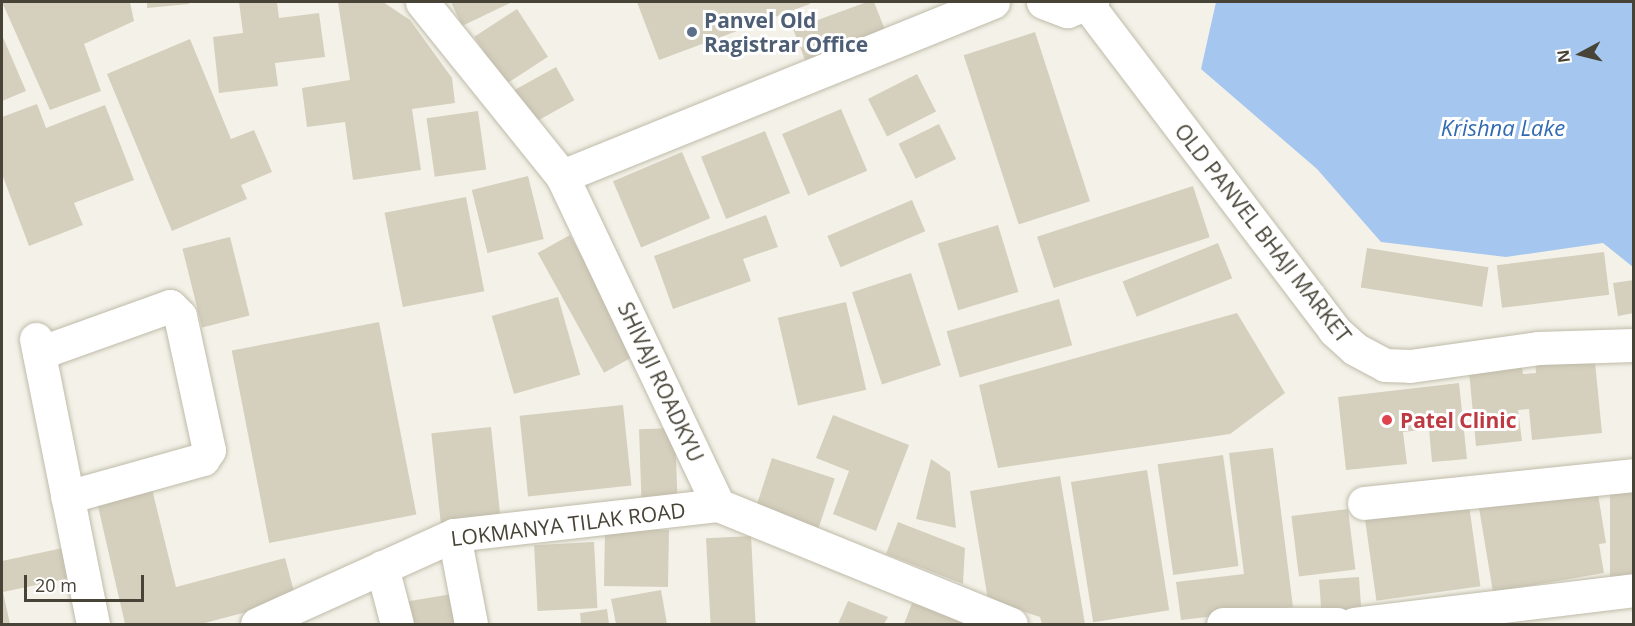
<!DOCTYPE html>
<html>
<head>
<meta charset="utf-8">
<style>
	body { margin:0 }
	#map { position:relative; width:1635px; height:626px; overflow:hidden; background:#f4f2e8; font-family:"Open Sans",sans-serif }
	div>[style] { position:absolute }
	[style*='--x'] { left:calc(var(--x)*1px); top:calc(var(--y)*1px); width:calc(var(--w)*1px); rotate:calc(var(--a)*1deg) }
	.water>* { inset:0; background:#a5c7ef }
	.building>* { inset:0; background:#d5cfbd; transform-origin:0 0 }
	.roads { filter:drop-shadow(0 0 2px #bfbbaa) drop-shadow(0 0 2px #bfbbaa) }
	.minor>* { height:33px; margin:-16.5px; padding:0 16.5px; transform-origin:16.5px; border-radius:16.5px; background:#fff }
	.dots>* { width:16px; height:16px; translate:-50% -50%; box-sizing:border-box; border:3px solid #fff; border-radius:50% }
	span { translate:-50% -50%; white-space:nowrap; text-align:center; line-height:1.15; -webkit-text-stroke:6px #fff; paint-order:stroke }
	.service-label { font-size:21px; color:#4e5e75; font-weight:700 }
	.left { translate:0 -50%; text-align:left }
	.street-label { font-size:21px; color:#474336 }
	.health-label { font-size:21px; color:#be3a42; font-weight:700 }
	.water-label { font-size:22px; color:#316ab2; font-style:italic }
	.frame { position:absolute; inset:0; border:3px solid #474336; pointer-events:none }
	.north { position:absolute; left:1551px; top:24px; width:60px; height:60px; -webkit-text-stroke:4px #fff; paint-order:stroke; rotate:263deg; font-size:16px; font-weight:700; line-height:24px; text-align:center; color:#474336 }
	.north::after { content:''; display:block; margin:auto; width:21px; height:27px; background:#474336; clip-path:polygon(50% 0,100% 100%,50% 72%,0 100%) }
	.scale { position:absolute; left:24px; top:575px; width:120px; height:27px; box-sizing:border-box; border:3px solid #474336; border-top:0; padding-left:8px; font-size:18px; line-height:21px; white-space:nowrap; color:#474336; -webkit-text-stroke:4px #fff; paint-order:stroke }
</style>
</head>
<body>
<div id="map">
	<div class="water">
		<div style="clip-path:polygon(1216px 2px,1633px 2px,1633px 267px,1603px 243px,1506px 257px,1381px 242px,1317px 169px,1201px 69px)"></div>
	</div>
	<div class="building">
		<div style="clip-path:polygon(2px 2px,130px 2px,134px 21px,84px 44px,101px 91px,50px 110px)"></div>
		<div style="clip-path:polygon(147px 2px,188px 2px,189px 4px,147px 8px)"></div>
		<div style="clip-path:polygon(239px 2px,277px 2px,279px 18px,319px 13px,325px 57px,275px 63px,278px 86px,219px 93px,213px 37px,243px 33px)"></div>
		<div style="clip-path:polygon(338px 2px,383px 2px,410px 20px,452px 78px,455px 103px,412px 109px,421px 170px,353px 180px,345px 122px,307px 127px,302px 88px,350px 80px)"></div>
		<div style="clip-path:polygon(451px 2px,512px 2px,462px 26px)"></div>
		<div style="clip-path:polygon(637px 2px,809px 2px,810px 4px,659px 60px)"></div>
		<div style="clip-path:polygon(867px 2px,874px 2px,887px 35px,807px 65px,793px 29px)"></div>
		<div style="left:517px;top:9px;width:57px;height:51px;rotate:57deg"></div>
		<div style="left:1035px;top:32px;width:178px;height:75px;rotate:72deg"></div>
		<div style="clip-path:polygon(2px 35px,26px 91px,2px 101px)"></div>
		<div style="clip-path:polygon(190px 39px,231px 139px,254px 130px,272px 172px,241px 185px,247px 199px,172px 231px,107px 74px)"></div>
		<div style="left:556px;top:67px;width:38px;height:52px;rotate:61deg"></div>
		<div style="left:917px;top:74px;width:42px;height:55px;rotate:63deg"></div>
		<div style="clip-path:polygon(37px 104px,46px 128px,105px 105px,134px 180px,74px 203px,83px 225px,29px 246px,2px 174px,2px 117px)"></div>
		<div style="left:841px;top:109px;width:67px;height:64px;rotate:67deg"></div>
		<div style="left:478px;top:111px;width:59px;height:52px;rotate:82deg"></div>
		<div style="left:939px;top:124px;width:39px;height:45px;rotate:64deg"></div>
		<div style="left:765px;top:131px;width:67px;height:69px;rotate:68deg"></div>
		<div style="left:682px;top:152px;width:72px;height:75px;rotate:67deg"></div>
		<div style="left:528px;top:176px;width:65px;height:58px;rotate:76deg"></div>
		<div style="left:1193px;top:186px;width:54px;height:164px;rotate:72deg"></div>
		<div style="left:466px;top:197px;width:96px;height:83px;rotate:79deg"></div>
		<div style="left:912px;top:200px;width:34px;height:92px;rotate:67deg"></div>
		<div style="clip-path:polygon(766px 215px,778px 247px,743px 259px,751px 281px,673px 309px,654px 256px)"></div>
		<div style="left:998px;top:225px;width:70px;height:63px;rotate:73deg"></div>
		<div style="left:570px;top:235px;width:137px;height:37px;rotate:61deg"></div>
		<div style="left:230px;top:237px;width:81px;height:49px;rotate:76deg"></div>
		<div style="left:1218px;top:243px;width:38px;height:103px;rotate:68deg"></div>
		<div style="left:1367px;top:248px;width:123px;height:40px;rotate:9deg"></div>
		<div style="left:1604px;top:252px;width:43px;height:108px;rotate:83deg"></div>
		<div style="left:911px;top:273px;width:97px;height:62px;rotate:72deg"></div>
		<div style="clip-path:polygon(1634px 280px,1634px 313px,1618px 316px,1613px 283px)"></div>
		<div style="left:558px;top:297px;width:81px;height:69px;rotate:74deg"></div>
		<div style="left:1059px;top:299px;width:48px;height:117px;rotate:74deg"></div>
		<div style="left:846px;top:302px;width:90px;height:70px;rotate:77deg"></div>
		<div style="clip-path:polygon(1237px 313px,1285px 393px,1230px 434px,998px 468px,979px 385px)"></div>
		<div style="left:379px;top:322px;width:196px;height:150px;rotate:79deg"></div>
		<div style="clip-path:polygon(1594px 352px,1602px 433px,1532px 440px,1529px 409px,1518px 410px,1522px 441px,1476px 446px,1469px 371px,1522px 366px,1523px 374px,1536px 373px,1535px 358px)"></div>
		<div style="clip-path:polygon(1459px 383px,1467px 459px,1432px 462px,1429px 429px,1403px 432px,1407px 464px,1346px 470px,1338px 397px)"></div>
		<div style="left:623px;top:405px;width:81px;height:104px;rotate:84deg"></div>
		<div style="clip-path:polygon(833px 415px,909px 445px,876px 531px,833px 514px,849px 471px,816px 458px)"></div>
		<div style="left:491px;top:427px;width:91px;height:60px;rotate:84deg"></div>
		<div style="left:675px;top:428px;width:71px;height:36px;rotate:88deg"></div>
		<div style="clip-path:polygon(1273px 448px,1293px 607px,1181px 620px,1176px 582px,1244px 574px,1229px 453px)"></div>
		<div style="left:1223px;top:455px;width:112px;height:66px;rotate:82deg"></div>
		<div style="left:772px;top:458px;width:66px;height:52px;rotate:18deg"></div>
		<div style="clip-path:polygon(931px 459px,950px 472px,956px 528px,916px 519px)"></div>
		<div style="left:1147px;top:470px;width:142px;height:77px;rotate:81deg"></div>
		<div style="clip-path:polygon(1060px 476px,1085px 624px,1042px 624px,1040px 617px,988px 600px,970px 491px)"></div>
		<div style="clip-path:polygon(151px 485px,176px 587px,285px 558px,296px 599px,201px 624px,125px 624px,97px 502px)"></div>
		<div style="clip-path:polygon(1597px 488px,1606px 543px,1599px 544px,1604px 573px,1493px 592px,1479px 508px)"></div>
		<div style="left:1610px;top:489px;width:23px;height:90px"></div>
		<div style="left:1469px;top:505px;width:82px;height:105px;rotate:82deg"></div>
		<div style="left:1348px;top:509px;width:61px;height:57px;rotate:83deg"></div>
		<div style="clip-path:polygon(898px 522px,965px 548px,963px 584px,886px 554px)"></div>
		<div style="left:605px;top:529px;width:64px;height:57px;rotate:1deg"></div>
		<div style="left:751px;top:536px;width:88px;height:45px;rotate:87deg"></div>
		<div style="left:594px;top:542px;width:66px;height:60px;rotate:87deg"></div>
		<div style="clip-path:polygon(72px 546px,79px 576px,3px 592px,10px 624px,2px 624px,2px 561px)"></div>
		<div style="left:1359px;top:577px;width:32px;height:40px;rotate:86deg"></div>
		<div style="clip-path:polygon(661px 590px,667px 624px,616px 624px,611px 599px)"></div>
		<div style="clip-path:polygon(452px 594px,460px 624px,410px 624px,404px 602px)"></div>
		<div style="clip-path:polygon(848px 601px,888px 617px,884px 624px,838px 624px)"></div>
		<div style="clip-path:polygon(912px 603px,971px 624px,904px 624px)"></div>
		<div style="clip-path:polygon(607px 609px,609px 624px,581px 624px,580px 613px)"></div>
	</div>
	<div class="roads">
		<div class="minor">
			<div style="--x:422;--y:2;--w:223;--a:51.2"></div>
			<div style="--x:562;--y:176;--w:364;--a:64.6"></div>
			<div style="--x:718;--y:505;--w:316;--a:22.1"></div>
			<div style="--x:1043;--y:2;--w:26;--a:21"></div>
			<div style="--x:1067;--y:11;--w:27;--a:-20"></div>
			<div style="--x:1087;--y:4;--w:409;--a:52.8"></div>
			<div style="--x:1334;--y:330;--w:28;--a:42"></div>
			<div style="--x:1355;--y:349;--w:34;--a:28"></div>
			<div style="--x:1385;--y:365;--w:25;--a:2"></div>
			<div style="--x:1410;--y:366;--w:129;--a:-8"></div>
			<div style="--x:1538;--y:348;--w:96;--a:-1.8"></div>
			<div style="--x:562;--y:176;--w:465;--a:-22"></div>
			<div style="--x:36;--y:339;--w:291;--a:78.7"></div>
			<div style="--x:39;--y:353;--w:139;--a:-19.7"></div>
			<div style="--x:170;--y:306;--w:14;--a:45"></div>
			<div style="--x:180;--y:316;--w:137;--a:77.8"></div>
			<div style="--x:209;--y:450;--w:11;--a:124"></div>
			<div style="--x:203;--y:459;--w:141;--a:164.4"></div>
			<div style="--x:1364;--y:503;--w:271;--a:-5.9"></div>
			<div style="--x:454;--y:535;--w:91;--a:79.2"></div>
			<div style="--x:382;--y:567;--w:59;--a:75.3"></div>
			<div style="--x:257;--y:624;--w:216;--a:-24.3"></div>
			<div style="--x:454;--y:535;--w:266;--a:-6.5"></div>
			<div style="--x:1223;--y:624;--w:114;--a:0"></div>
			<div style="--x:1354;--y:624;--w:282;--a:-6.9"></div>
		</div>
	</div>
	<div class="dots">
		<div style="left:692px;top:32px;background:#5c6f8a"></div>
		<div style="left:1387px;top:420px;background:#e0444e"></div>
	</div>
	<div class="service-label">
		<span class="left" style="left:704px;top:32px">Panvel Old<br>Ragistrar Office</span>
	</div>
	<div class="street-label">
		<span style="left:1263px;top:233px;rotate:52deg">OLD PANVEL BHAJI MARKET</span>
		<span style="left:661px;top:382px;rotate:65deg">SHIVAJI ROADKYU</span>
		<span style="left:568px;top:524px;rotate:-7deg">LOKMANYA TILAK ROAD</span>
	</div>
	<div class="health-label">
		<span class="left" style="left:1400px;top:420px">Patel Clinic</span>
	</div>
	<div class="water-label">
		<span style="left:1503px;top:128px">Krishna Lake</span>
	</div>
	<div class="frame"></div>
	<div class="north">N</div>
	<div class="scale">20 m</div>
</div>
</body>
</html>
